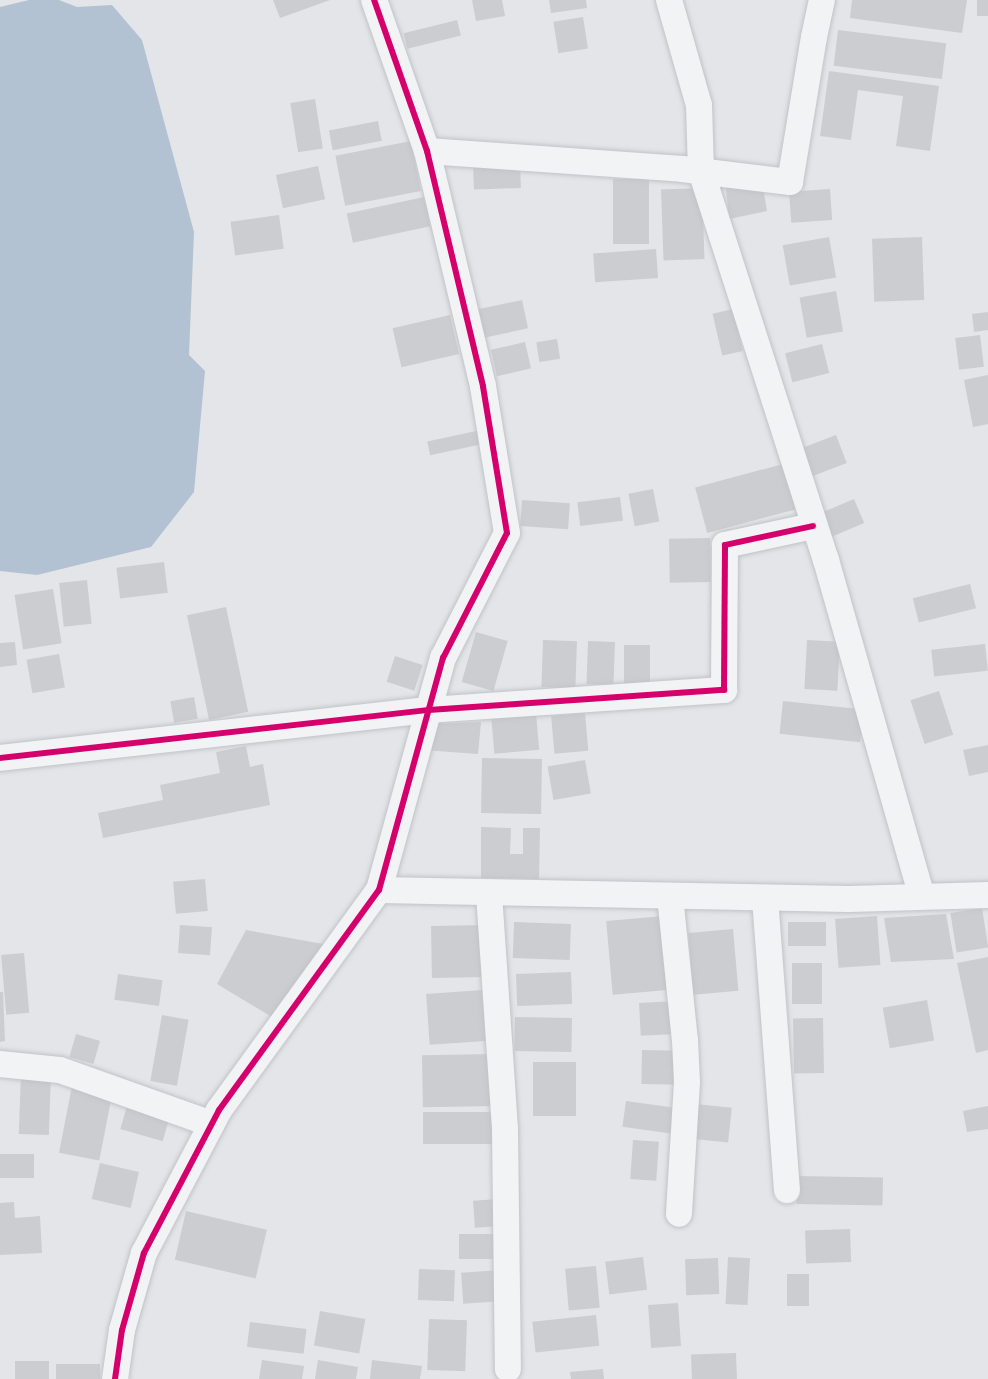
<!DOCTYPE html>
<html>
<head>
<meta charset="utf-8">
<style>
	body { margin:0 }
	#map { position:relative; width:988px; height:1379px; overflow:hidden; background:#e3e5e8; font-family:Quicksand,sans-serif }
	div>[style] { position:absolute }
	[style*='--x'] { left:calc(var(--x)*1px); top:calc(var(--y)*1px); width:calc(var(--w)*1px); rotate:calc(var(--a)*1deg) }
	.water>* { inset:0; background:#b2c2d2 }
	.building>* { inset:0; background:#cccdd0; transform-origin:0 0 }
	.roads { filter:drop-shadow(0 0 2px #c1c3c6) drop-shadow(0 0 2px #c1c3c6) }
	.minor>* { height:26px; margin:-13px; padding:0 13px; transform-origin:13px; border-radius:13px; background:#f2f3f5 }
	.cycleway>* { height:6px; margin:-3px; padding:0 3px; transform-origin:3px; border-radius:3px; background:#d6006c }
	span { translate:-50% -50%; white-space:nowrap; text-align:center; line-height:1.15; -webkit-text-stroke:5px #f1f4f7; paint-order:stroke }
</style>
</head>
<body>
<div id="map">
	<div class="water">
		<div style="clip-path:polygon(29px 0,59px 0,77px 7px,112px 5px,142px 40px,194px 232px,189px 355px,205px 371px,194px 492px,151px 547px,37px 575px,0 571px,0 7px)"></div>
	</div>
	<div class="building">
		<div style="clip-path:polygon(273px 0,330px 0,280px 18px)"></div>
		<div style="clip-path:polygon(472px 0,502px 0,505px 16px,476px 21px)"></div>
		<div style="clip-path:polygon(549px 0,586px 0,587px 8px,551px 13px)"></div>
		<div style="clip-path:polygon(852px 0,967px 0,962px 33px,850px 18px)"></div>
		<div style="left:977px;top:0;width:11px;height:16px"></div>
		<div style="left:583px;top:17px;width:32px;height:30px;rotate:81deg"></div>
		<div style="left:457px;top:20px;width:16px;height:55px;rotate:76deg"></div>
		<div style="left:838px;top:30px;width:109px;height:36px;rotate:7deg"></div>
		<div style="clip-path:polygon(829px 71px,939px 86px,930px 151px,896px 146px,903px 96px,858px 90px,851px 140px,820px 136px)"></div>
		<div style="left:315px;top:99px;width:50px;height:25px;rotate:81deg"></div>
		<div style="left:378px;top:121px;width:20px;height:50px;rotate:79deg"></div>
		<div style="left:411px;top:141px;width:51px;height:77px;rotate:79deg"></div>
		<div style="left:520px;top:162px;width:26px;height:47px;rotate:88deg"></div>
		<div style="left:318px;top:166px;width:34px;height:43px;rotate:78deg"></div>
		<div style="left:613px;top:179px;width:36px;height:65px"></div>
		<div style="clip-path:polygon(763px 187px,767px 211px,729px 219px,726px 188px)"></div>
		<div style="left:702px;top:188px;width:71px;height:41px;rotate:88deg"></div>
		<div style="left:830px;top:189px;width:31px;height:41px;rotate:86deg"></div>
		<div style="left:424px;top:197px;width:30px;height:79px;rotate:78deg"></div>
		<div style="left:279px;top:215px;width:34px;height:49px;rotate:82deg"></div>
		<div style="left:829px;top:237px;width:41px;height:47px;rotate:80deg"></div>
		<div style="left:922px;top:237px;width:63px;height:50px;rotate:88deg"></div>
		<div style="left:656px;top:249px;width:29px;height:63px;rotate:86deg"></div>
		<div style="left:836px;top:291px;width:41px;height:37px;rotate:80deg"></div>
		<div style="left:522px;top:300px;width:29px;height:46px;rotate:78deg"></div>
		<div style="left:733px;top:309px;width:43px;height:21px;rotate:77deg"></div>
		<div style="clip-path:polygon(988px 312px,988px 330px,974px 332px,972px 314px)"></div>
		<div style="left:450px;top:315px;width:40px;height:59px;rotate:77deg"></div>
		<div style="left:980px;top:335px;width:32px;height:25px;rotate:83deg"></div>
		<div style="left:557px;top:339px;width:20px;height:21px;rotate:81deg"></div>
		<div style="left:525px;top:342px;width:27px;height:35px;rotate:77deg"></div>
		<div style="left:822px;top:344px;width:30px;height:38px;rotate:76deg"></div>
		<div style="clip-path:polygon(988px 375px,988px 424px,973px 427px,964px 380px)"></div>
		<div style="left:481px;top:430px;width:14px;height:55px;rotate:78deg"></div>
		<div style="left:836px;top:435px;width:30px;height:42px;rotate:69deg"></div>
		<div style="left:783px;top:464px;width:47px;height:91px;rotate:75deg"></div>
		<div style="left:653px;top:489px;width:33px;height:25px;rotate:79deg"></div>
		<div style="left:620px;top:497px;width:24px;height:43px;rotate:83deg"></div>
		<div style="left:854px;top:499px;width:26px;height:41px;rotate:67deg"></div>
		<div style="left:522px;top:500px;width:48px;height:26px;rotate:4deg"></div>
		<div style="left:710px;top:538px;width:44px;height:41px;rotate:89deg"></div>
		<div style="left:164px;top:562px;width:31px;height:48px;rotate:83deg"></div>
		<div style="left:87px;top:580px;width:44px;height:28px;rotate:84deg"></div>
		<div style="left:970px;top:584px;width:25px;height:59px;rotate:76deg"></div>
		<div style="left:53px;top:589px;width:55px;height:39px;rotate:81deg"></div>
		<div style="left:226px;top:607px;width:107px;height:40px;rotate:78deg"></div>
		<div style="left:476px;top:632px;width:33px;height:52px;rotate:16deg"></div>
		<div style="left:543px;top:640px;width:34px;height:47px;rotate:2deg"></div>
		<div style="left:807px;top:640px;width:33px;height:49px;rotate:3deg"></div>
		<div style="left:588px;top:641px;width:27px;height:43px;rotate:2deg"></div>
		<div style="clip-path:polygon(15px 642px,17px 665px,0 667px,0 643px)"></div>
		<div style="left:985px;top:644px;width:27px;height:54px;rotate:84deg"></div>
		<div style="left:624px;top:645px;width:26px;height:40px"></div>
		<div style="left:59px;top:654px;width:34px;height:33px;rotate:80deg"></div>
		<div style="left:395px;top:656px;width:29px;height:27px;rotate:18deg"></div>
		<div style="left:939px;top:691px;width:46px;height:30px;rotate:72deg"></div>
		<div style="left:194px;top:697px;width:22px;height:24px;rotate:80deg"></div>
		<div style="left:783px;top:701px;width:81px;height:33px;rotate:6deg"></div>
		<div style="left:536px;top:713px;width:37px;height:45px;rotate:85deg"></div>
		<div style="left:585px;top:713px;width:38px;height:34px;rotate:85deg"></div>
		<div style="clip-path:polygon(481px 722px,478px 754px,424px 750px,432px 724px)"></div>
		<div style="clip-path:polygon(988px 745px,988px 772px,969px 776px,963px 750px)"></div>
		<div style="clip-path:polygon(246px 746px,250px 767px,263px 764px,270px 805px,103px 838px,98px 813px,163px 800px,160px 785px,220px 773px,216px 752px)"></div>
		<div style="left:482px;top:758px;width:60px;height:55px;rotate:1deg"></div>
		<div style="left:585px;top:760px;width:34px;height:38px;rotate:80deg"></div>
		<div style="clip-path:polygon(481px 827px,511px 828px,510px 854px,523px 854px,523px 828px,540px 828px,539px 879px,481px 878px)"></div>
		<div style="left:205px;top:879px;width:32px;height:32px;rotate:85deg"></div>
		<div style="left:982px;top:908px;width:40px;height:32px;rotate:81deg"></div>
		<div style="clip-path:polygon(946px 914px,954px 959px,891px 962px,884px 918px)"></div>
		<div style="left:664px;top:916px;width:74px;height:58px;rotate:85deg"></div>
		<div style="left:877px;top:916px;width:49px;height:42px;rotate:86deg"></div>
		<div style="left:514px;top:922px;width:57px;height:36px;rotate:2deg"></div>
		<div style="left:826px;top:922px;width:24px;height:38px;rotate:90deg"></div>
		<div style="left:180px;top:925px;width:32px;height:28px;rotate:4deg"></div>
		<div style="left:484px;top:925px;width:52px;height:53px;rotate:89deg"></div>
		<div style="left:733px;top:929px;width:62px;height:45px;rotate:85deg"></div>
		<div style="clip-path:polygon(246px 930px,323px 944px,272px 1017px,217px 984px)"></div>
		<div style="left:24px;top:953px;width:60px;height:23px;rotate:85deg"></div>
		<div style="clip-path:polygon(988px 957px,988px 1050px,976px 1053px,957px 963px)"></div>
		<div style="left:792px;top:963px;width:30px;height:41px"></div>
		<div style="left:571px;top:972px;width:32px;height:55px;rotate:88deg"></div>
		<div style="left:118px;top:974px;width:45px;height:26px;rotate:8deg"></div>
		<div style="left:482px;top:990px;width:51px;height:56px;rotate:86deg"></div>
		<div style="clip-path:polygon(0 992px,3px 992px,5px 1041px,0 1042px)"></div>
		<div style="left:927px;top:1000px;width:41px;height:45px;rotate:80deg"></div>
		<div style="left:675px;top:1001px;width:33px;height:36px;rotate:87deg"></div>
		<div style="left:162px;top:1015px;width:27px;height:67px;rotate:10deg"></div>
		<div style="left:515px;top:1017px;width:57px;height:34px;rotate:1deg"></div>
		<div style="left:823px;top:1018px;width:55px;height:30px;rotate:89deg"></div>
		<div style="left:76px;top:1034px;width:25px;height:24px;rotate:16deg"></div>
		<div style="left:642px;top:1050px;width:39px;height:34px;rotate:1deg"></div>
		<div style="left:492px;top:1054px;width:52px;height:70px;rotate:89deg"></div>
		<div style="left:533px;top:1062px;width:43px;height:54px"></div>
		<div style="left:21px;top:1072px;width:30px;height:62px;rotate:2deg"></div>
		<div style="left:72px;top:1086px;width:41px;height:68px;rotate:11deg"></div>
		<div style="left:626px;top:1101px;width:49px;height:26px;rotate:8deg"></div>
		<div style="left:696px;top:1104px;width:36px;height:35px;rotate:6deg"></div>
		<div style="left:127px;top:1106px;width:44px;height:24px;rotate:16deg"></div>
		<div style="clip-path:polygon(988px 1106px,988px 1129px,967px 1132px,963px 1111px)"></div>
		<div style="left:493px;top:1112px;width:32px;height:70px;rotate:90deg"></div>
		<div style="left:633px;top:1140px;width:26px;height:39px;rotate:4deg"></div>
		<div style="left:0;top:1154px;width:34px;height:24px"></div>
		<div style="left:100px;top:1163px;width:40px;height:37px;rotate:13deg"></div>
		<div style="left:797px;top:1176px;width:86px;height:28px;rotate:1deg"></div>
		<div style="left:498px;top:1199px;width:27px;height:25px;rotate:86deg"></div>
		<div style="clip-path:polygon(14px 1202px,15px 1218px,40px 1216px,42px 1253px,0 1255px,0 1203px)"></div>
		<div style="left:186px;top:1211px;width:83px;height:50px;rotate:13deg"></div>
		<div style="left:850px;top:1229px;width:33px;height:45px;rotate:88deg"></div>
		<div style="left:500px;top:1234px;width:25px;height:41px;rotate:90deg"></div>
		<div style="left:643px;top:1257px;width:33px;height:38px;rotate:83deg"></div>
		<div style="left:728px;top:1257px;width:22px;height:47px;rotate:3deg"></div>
		<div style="left:718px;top:1258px;width:36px;height:33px;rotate:88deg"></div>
		<div style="left:596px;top:1266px;width:42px;height:31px;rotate:85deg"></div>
		<div style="left:419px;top:1269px;width:36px;height:31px;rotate:2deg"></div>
		<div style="left:501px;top:1270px;width:31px;height:40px;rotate:86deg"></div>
		<div style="left:787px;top:1274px;width:22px;height:32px"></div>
		<div style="left:678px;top:1303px;width:43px;height:30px;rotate:86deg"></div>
		<div style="left:320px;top:1311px;width:46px;height:35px;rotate:10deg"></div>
		<div style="left:596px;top:1315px;width:31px;height:64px;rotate:84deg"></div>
		<div style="left:429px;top:1319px;width:38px;height:51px;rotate:2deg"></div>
		<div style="left:250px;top:1322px;width:57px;height:25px;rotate:7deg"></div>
		<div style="left:736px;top:1353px;width:26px;height:45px;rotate:88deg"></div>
		<div style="clip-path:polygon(262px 1360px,304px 1366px,302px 1379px,259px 1379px)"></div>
		<div style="clip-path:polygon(318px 1360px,358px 1367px,356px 1379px,315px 1379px)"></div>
		<div style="clip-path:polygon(372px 1360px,422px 1366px,420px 1379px,370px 1379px)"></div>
		<div style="left:15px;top:1361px;width:34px;height:18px"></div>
		<div style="left:56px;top:1364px;width:44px;height:15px"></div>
		<div style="clip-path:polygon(603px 1369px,604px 1379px,571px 1379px,570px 1372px)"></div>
	</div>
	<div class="roads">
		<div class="minor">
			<div style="--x:669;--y:0;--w:109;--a:74.1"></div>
			<div style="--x:699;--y:105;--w:66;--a:88.3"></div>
			<div style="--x:701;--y:171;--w:409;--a:72.2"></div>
			<div style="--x:826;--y:560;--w:349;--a:74.1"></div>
			<div style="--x:427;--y:151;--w:256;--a:4"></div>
			<div style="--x:682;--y:169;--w:109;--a:6.9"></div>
			<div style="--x:790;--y:182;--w:147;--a:-80.6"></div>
			<div style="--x:814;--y:37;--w:38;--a:-78"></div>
			<div style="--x:0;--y:758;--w:431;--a:-6.4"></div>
			<div style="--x:428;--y:710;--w:297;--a:-3.9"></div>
			<div style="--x:724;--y:690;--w:145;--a:-89.6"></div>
			<div style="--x:725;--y:545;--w:90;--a:-12.2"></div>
			<div style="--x:379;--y:890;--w:469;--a:1.1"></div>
			<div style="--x:848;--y:899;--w:140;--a:-1.6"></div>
			<div style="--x:489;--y:894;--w:236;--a:86.1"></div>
			<div style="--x:505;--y:1129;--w:240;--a:89.3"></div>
			<div style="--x:670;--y:896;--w:145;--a:84.1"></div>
			<div style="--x:685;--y:1040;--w:42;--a:87.3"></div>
			<div style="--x:687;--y:1082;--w:132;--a:93.5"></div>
			<div style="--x:765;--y:898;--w:293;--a:85.7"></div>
			<div style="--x:0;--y:1064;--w:60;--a:5.7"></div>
			<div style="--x:60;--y:1070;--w:161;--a:19.6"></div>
			<div style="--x:115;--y:1379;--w:49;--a:-81.9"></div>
			<div style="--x:122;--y:1330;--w:80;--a:-74.1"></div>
			<div style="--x:144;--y:1253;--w:161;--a:-62.3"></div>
			<div style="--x:219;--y:1110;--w:272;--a:-54"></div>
			<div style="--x:379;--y:890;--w:241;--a:-74.6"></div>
			<div style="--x:443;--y:658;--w:140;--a:-62.9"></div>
			<div style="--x:507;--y:533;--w:149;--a:-99.3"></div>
			<div style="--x:483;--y:386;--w:242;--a:-103.4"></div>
			<div style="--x:427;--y:151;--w:160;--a:-109.3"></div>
		</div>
	</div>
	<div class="cycleway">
		<div style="--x:0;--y:758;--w:431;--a:-6.4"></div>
		<div style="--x:428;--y:710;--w:297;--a:-3.9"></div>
		<div style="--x:724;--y:690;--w:145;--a:-89.6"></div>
		<div style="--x:725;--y:545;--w:90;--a:-12.2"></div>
		<div style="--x:115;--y:1379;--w:49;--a:-81.9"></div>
		<div style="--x:122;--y:1330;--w:80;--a:-74.1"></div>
		<div style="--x:144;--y:1253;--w:161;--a:-62.3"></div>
		<div style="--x:219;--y:1110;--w:272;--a:-54"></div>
		<div style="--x:379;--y:890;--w:241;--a:-74.6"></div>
		<div style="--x:443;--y:658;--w:140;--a:-62.9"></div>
		<div style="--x:507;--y:533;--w:149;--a:-99.3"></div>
		<div style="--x:483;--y:386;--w:242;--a:-103.4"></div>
		<div style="--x:427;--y:151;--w:160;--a:-109.3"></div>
	</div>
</div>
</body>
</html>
